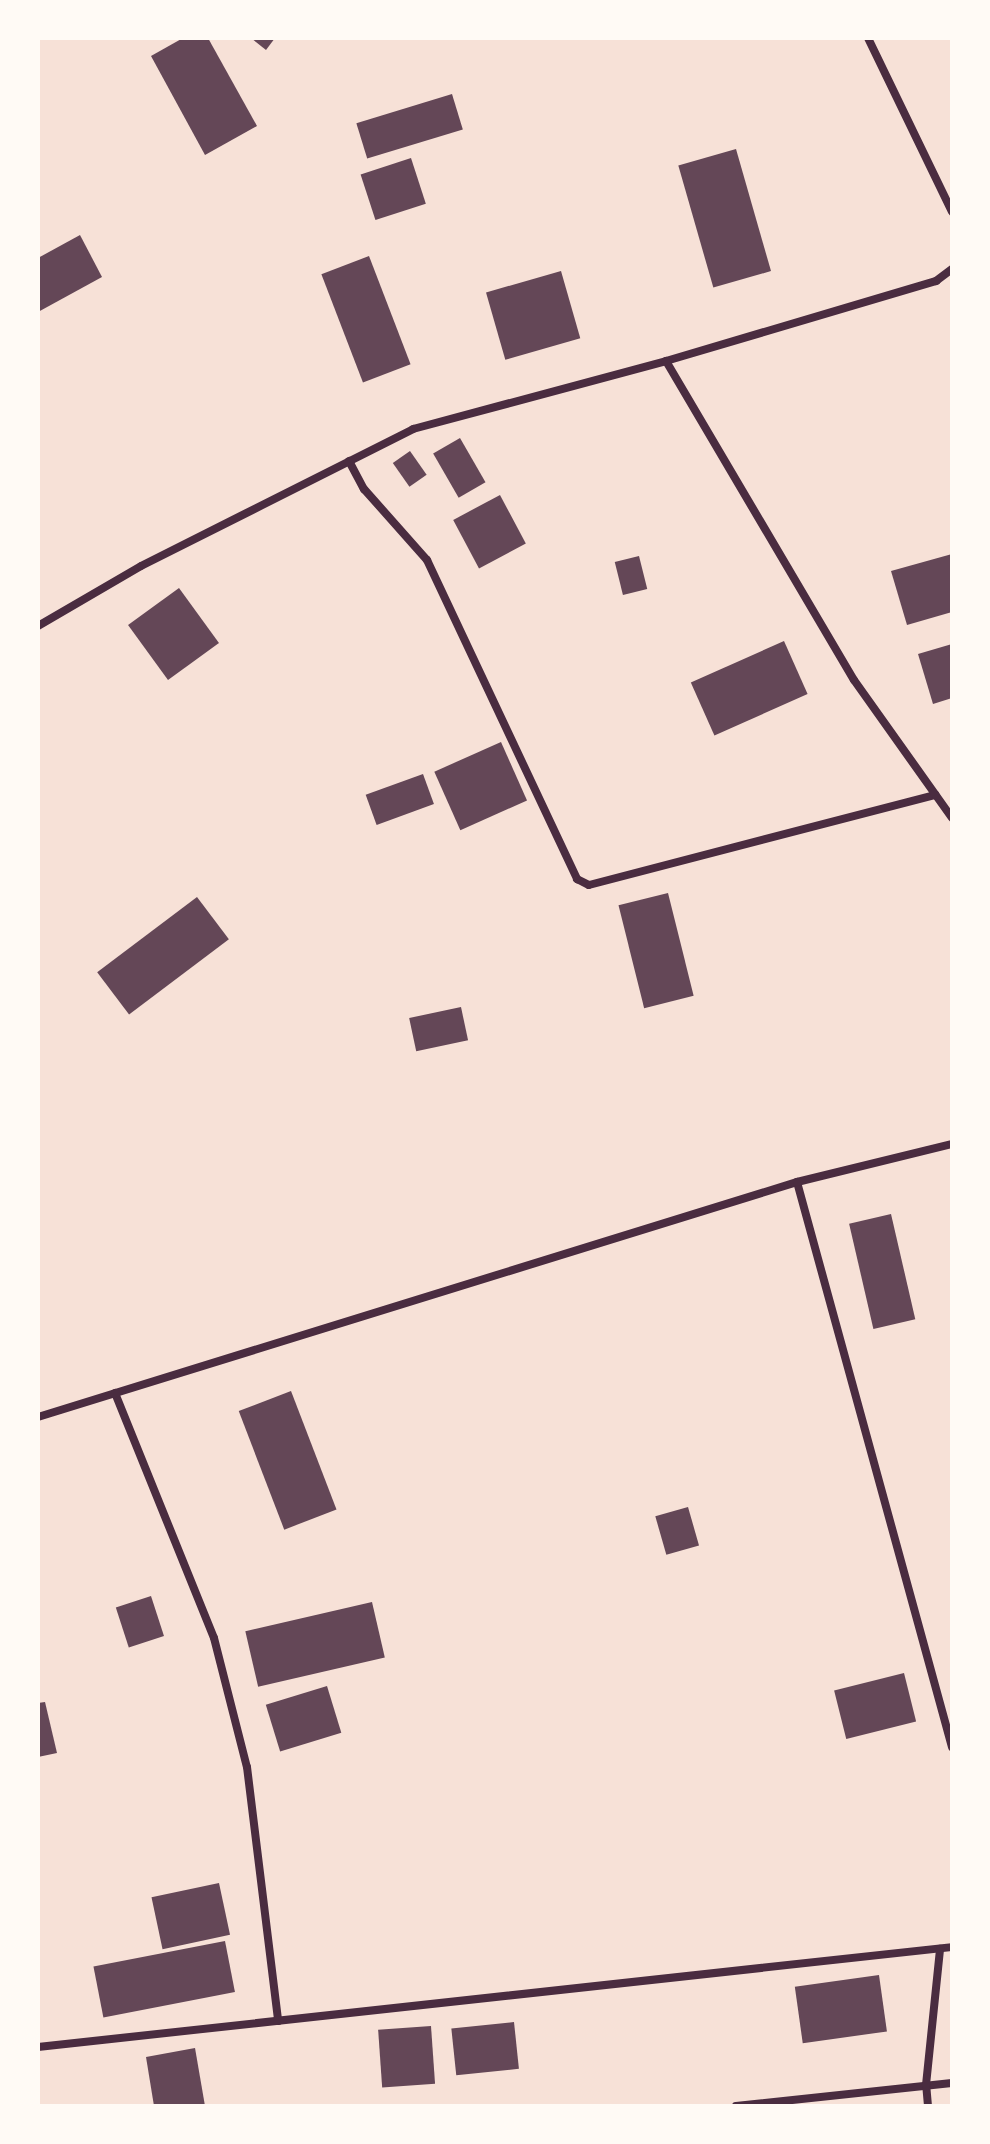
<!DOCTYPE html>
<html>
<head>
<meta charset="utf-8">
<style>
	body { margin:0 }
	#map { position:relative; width:990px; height:2144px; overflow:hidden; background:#f7e1d7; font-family:"Asap Condensed",sans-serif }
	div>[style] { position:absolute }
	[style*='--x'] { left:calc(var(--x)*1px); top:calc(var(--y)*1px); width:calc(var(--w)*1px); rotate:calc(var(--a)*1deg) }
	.building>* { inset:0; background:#644757; transform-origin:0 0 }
	.minor>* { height:8px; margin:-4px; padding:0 4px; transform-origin:4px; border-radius:4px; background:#4a2c40 }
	span { translate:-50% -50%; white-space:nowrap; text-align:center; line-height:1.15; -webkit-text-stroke:7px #fffaf5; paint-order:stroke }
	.frame { position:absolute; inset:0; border:40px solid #fffaf5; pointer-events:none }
</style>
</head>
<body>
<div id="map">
	<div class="building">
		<div style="clip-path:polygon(183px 38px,208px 38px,257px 126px,205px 155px,151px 56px)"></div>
		<div style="clip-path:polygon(251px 38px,275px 38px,266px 50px)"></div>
		<div style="left:452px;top:94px;width:37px;height:100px;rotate:73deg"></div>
		<div style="left:736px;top:149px;width:127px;height:60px;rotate:74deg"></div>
		<div style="left:411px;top:158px;width:48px;height:53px;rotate:72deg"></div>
		<div style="clip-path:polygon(80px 235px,102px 277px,38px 312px,38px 258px)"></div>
		<div style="left:369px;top:256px;width:116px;height:51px;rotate:69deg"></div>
		<div style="left:561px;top:271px;width:70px;height:78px;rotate:74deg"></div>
		<div style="left:460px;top:438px;width:51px;height:31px;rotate:60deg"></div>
		<div style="left:410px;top:451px;width:29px;height:21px;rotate:55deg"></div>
		<div style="left:500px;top:495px;width:55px;height:53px;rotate:62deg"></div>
		<div style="clip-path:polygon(952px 554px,952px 612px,907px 625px,891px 571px)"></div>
		<div style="left:639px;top:556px;width:34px;height:25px;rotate:76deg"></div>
		<div style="left:179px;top:588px;width:68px;height:63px;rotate:54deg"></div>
		<div style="left:784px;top:641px;width:58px;height:102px;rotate:66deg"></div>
		<div style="clip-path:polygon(952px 644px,952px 698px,933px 704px,918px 654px)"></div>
		<div style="left:501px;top:742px;width:64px;height:73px;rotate:66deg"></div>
		<div style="left:423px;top:774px;width:32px;height:61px;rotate:70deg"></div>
		<div style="left:668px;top:893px;width:106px;height:51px;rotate:76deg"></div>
		<div style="left:197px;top:897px;width:53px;height:125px;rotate:53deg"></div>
		<div style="left:461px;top:1007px;width:34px;height:53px;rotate:78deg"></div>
		<div style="left:891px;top:1214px;width:108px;height:43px;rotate:77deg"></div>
		<div style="left:291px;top:1391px;width:127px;height:56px;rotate:69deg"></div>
		<div style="left:688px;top:1507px;width:40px;height:34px;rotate:74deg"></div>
		<div style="left:151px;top:1596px;width:42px;height:37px;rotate:72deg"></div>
		<div style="left:372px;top:1602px;width:57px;height:130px;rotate:77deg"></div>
		<div style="left:904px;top:1673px;width:50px;height:72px;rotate:76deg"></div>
		<div style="left:327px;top:1686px;width:49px;height:64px;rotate:73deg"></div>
		<div style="clip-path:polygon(45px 1702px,57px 1753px,38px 1757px,38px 1703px)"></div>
		<div style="left:219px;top:1883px;width:53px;height:69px;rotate:78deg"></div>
		<div style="left:225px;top:1941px;width:52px;height:134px;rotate:79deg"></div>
		<div style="left:879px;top:1975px;width:57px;height:85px;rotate:82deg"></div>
		<div style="left:514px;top:2022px;width:47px;height:63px;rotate:84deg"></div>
		<div style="left:431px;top:2026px;width:58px;height:53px;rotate:86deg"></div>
		<div style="clip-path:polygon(195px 2048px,205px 2106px,154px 2106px,146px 2057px)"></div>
	</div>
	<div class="minor">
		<div style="--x:868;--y:38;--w:193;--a:64.2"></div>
		<div style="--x:666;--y:361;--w:282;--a:-16.5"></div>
		<div style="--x:936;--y:281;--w:20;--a:-37"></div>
		<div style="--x:349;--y:461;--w:32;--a:62"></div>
		<div style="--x:364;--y:489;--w:95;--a:48.4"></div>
		<div style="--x:427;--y:560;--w:353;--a:64.8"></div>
		<div style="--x:577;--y:879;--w:13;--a:27"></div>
		<div style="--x:589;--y:885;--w:358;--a:-14.6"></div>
		<div style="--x:38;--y:626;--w:119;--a:-30.2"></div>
		<div style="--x:141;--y:566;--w:305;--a:-26.7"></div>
		<div style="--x:413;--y:429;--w:262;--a:-15"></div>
		<div style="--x:666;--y:361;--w:370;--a:59.5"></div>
		<div style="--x:854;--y:680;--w:169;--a:54.6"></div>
		<div style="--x:797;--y:1182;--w:586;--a:74.66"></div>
		<div style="--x:115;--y:1393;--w:264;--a:68"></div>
		<div style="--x:214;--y:1638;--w:133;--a:75.7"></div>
		<div style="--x:247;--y:1767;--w:256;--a:83"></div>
		<div style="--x:38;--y:1417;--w:795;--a:-17.2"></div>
		<div style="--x:797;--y:1182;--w:160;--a:-13.8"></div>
		<div style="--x:38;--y:2047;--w:919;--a:-6.24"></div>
		<div style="--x:736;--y:2106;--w:217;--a:-6.1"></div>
		<div style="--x:928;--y:2106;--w:21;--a:-95"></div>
		<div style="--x:926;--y:2085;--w:137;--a:-84.1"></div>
	</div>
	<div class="frame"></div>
</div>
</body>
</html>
